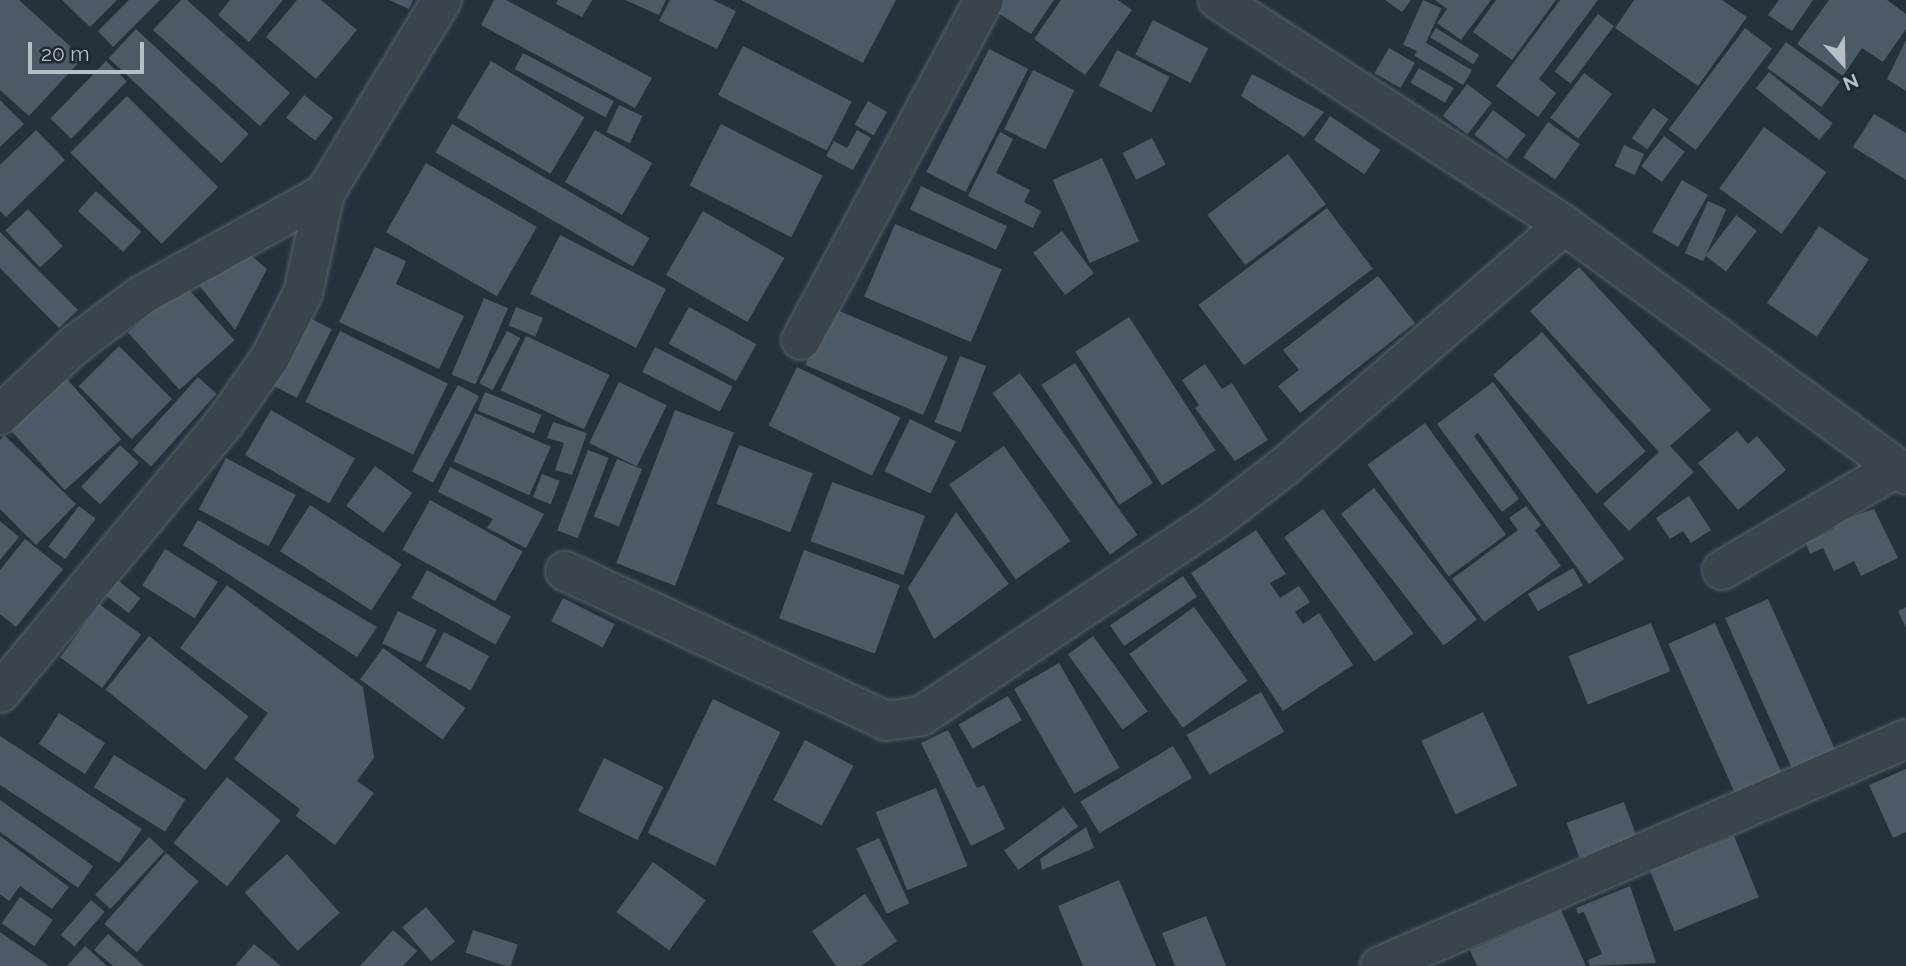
<!DOCTYPE html>
<html>
<head>
<meta charset="utf-8">
<style>
	body { margin:0 }
	#map { position:relative; width:1906px; height:966px; overflow:hidden; background:#25323d; font-family:Raleway,sans-serif }
	div>[style] { position:absolute }
	[style*='--x'] { left:calc(var(--x)*1px); top:calc(var(--y)*1px); width:calc(var(--w)*1px); rotate:calc(var(--a)*1deg) }
	.building>* { inset:0; background:#4b5a66; transform-origin:0 0 }
	.roads { filter:drop-shadow(0 0 2px #57626b) drop-shadow(0 0 2px #57626b) }
	.minor>* { height:38px; margin:-19px; padding:0 19px; transform-origin:19px; border-radius:19px; background:#39444d }
	span { translate:-50% -50%; white-space:nowrap; text-align:center; line-height:1.15; -webkit-text-stroke:5px #1e2932; paint-order:stroke }
	.north { position:absolute; left:1808px; top:28px; width:70px; height:70px; -webkit-text-stroke:5px #1e2932; paint-order:stroke; rotate:158deg; font-size:19px; font-weight:700; line-height:28px; text-align:center; color:#b5bfc8 }
	.north::after { content:''; display:block; margin:auto; width:24px; height:32px; background:#b5bfc8; clip-path:polygon(50% 0,100% 100%,50% 72%,0 100%) }
	.scale { position:absolute; left:28px; top:42px; width:116px; height:32px; box-sizing:border-box; border:4px solid #b5bfc8; border-top:0; padding-left:9px; font-size:21px; line-height:24px; white-space:nowrap; color:#b5bfc8; -webkit-text-stroke:5px #1e2932; paint-order:stroke }
</style>
</head>
<body>
<div id="map">
	<div class="building">
		<div style="clip-path:polygon(0 0,19px 0,83px 58px,29px 116px,0 90px)"></div>
		<div style="clip-path:polygon(62px 0,117px 0,90px 27px)"></div>
		<div style="clip-path:polygon(129px 0,160px 0,113px 47px,98px 31px)"></div>
		<div style="clip-path:polygon(181px 0,187px 0,290px 93px,260px 126px,153px 30px)"></div>
		<div style="clip-path:polygon(230px 0,283px 0,249px 42px,218px 15px)"></div>
		<div style="clip-path:polygon(297px 0,321px 0,357px 30px,316px 79px,266px 37px)"></div>
		<div style="clip-path:polygon(389px 0,413px 0,409px 9px)"></div>
		<div style="clip-path:polygon(494px 0,506px 0,652px 78px,635px 108px,481px 25px)"></div>
		<div style="clip-path:polygon(558px 0,592px 0,582px 17px,556px 4px)"></div>
		<div style="clip-path:polygon(625px 0,666px 0,659px 15px)"></div>
		<div style="clip-path:polygon(670px 0,713px 0,736px 11px,717px 49px,659px 21px)"></div>
		<div style="clip-path:polygon(741px 0,896px 0,863px 63px)"></div>
		<div style="clip-path:polygon(998px 0,1054px 0,1031px 34px,992px 9px)"></div>
		<div style="clip-path:polygon(1061px 0,1118px 0,1132px 10px,1085px 75px,1034px 39px)"></div>
		<div style="clip-path:polygon(1385px 0,1411px 0,1402px 12px)"></div>
		<div style="left:1423px;top:0;width:20px;height:49px;rotate:24deg"></div>
		<div style="clip-path:polygon(1435px 0,1491px 0,1461px 40px,1437px 23px,1447px 9px)"></div>
		<div style="clip-path:polygon(1496px 0,1556px 0,1512px 60px,1473px 32px)"></div>
		<div style="clip-path:polygon(1560px 0,1598px 0,1539px 79px,1556px 93px,1538px 117px,1496px 86px)"></div>
		<div style="clip-path:polygon(1634px 0,1722px 0,1747px 17px,1698px 86px,1615px 28px)"></div>
		<div style="clip-path:polygon(1779px 0,1813px 0,1792px 31px,1768px 15px)"></div>
		<div style="clip-path:polygon(1829px 0,1887px 0,1906px 14px,1906px 29px,1883px 62px,1862px 48px,1843px 76px,1797px 44px)"></div>
		<div style="left:1598px;top:14px;width:20px;height:72px;rotate:37deg"></div>
		<div style="left:1153px;top:20px;width:62px;height:39px;rotate:27deg"></div>
		<div style="left:1436px;top:28px;width:51px;height:11px;rotate:32deg"></div>
		<div style="left:1745px;top:28px;width:34px;height:127px;rotate:37deg"></div>
		<div style="left:136px;top:29px;width:154px;height:40px;rotate:43deg"></div>
		<div style="clip-path:polygon(1906px 40px,1906px 91px,1887px 79px)"></div>
		<div style="left:1423px;top:41px;width:57px;height:17px;rotate:31deg"></div>
		<div style="left:1786px;top:42px;width:67px;height:32px;rotate:36deg"></div>
		<div style="left:743px;top:46px;width:122px;height:55px;rotate:27deg"></div>
		<div style="left:1389px;top:48px;width:30px;height:29px;rotate:30deg"></div>
		<div style="left:989px;top:49px;width:44px;height:138px;rotate:27deg"></div>
		<div style="left:1117px;top:50px;width:59px;height:40px;rotate:27deg"></div>
		<div style="left:523px;top:53px;width:103px;height:18px;rotate:28deg"></div>
		<div style="left:106px;top:61px;width:29px;height:80px;rotate:44deg"></div>
		<div style="left:491px;top:61px;width:109px;height:66px;rotate:31deg"></div>
		<div style="left:1419px;top:68px;width:40px;height:17px;rotate:30deg"></div>
		<div style="left:1033px;top:70px;width:46px;height:66px;rotate:26deg"></div>
		<div style="left:1769px;top:72px;width:82px;height:21px;rotate:39deg"></div>
		<div style="left:1584px;top:73px;width:35px;height:56px;rotate:37deg"></div>
		<div style="clip-path:polygon(1252px 74px,1324px 112px,1304px 137px,1241px 96px)"></div>
		<div style="left:1467px;top:84px;width:31px;height:40px;rotate:37deg"></div>
		<div style="left:304px;top:95px;width:37px;height:29px;rotate:38deg"></div>
		<div style="left:127px;top:96px;width:129px;height:80px;rotate:45deg"></div>
		<div style="clip-path:polygon(0 100px,24px 124px,0 147px)"></div>
		<div style="left:868px;top:101px;width:22px;height:27px;rotate:30deg"></div>
		<div style="left:619px;top:105px;width:26px;height:30px;rotate:25deg"></div>
		<div style="left:1653px;top:108px;width:19px;height:37px;rotate:35deg"></div>
		<div style="left:1493px;top:110px;width:41px;height:31px;rotate:37deg"></div>
		<div style="clip-path:polygon(1874px 114px,1906px 133px,1906px 180px,1853px 147px)"></div>
		<div style="left:1330px;top:116px;width:61px;height:29px;rotate:34deg"></div>
		<div style="left:1548px;top:122px;width:39px;height:43px;rotate:35deg"></div>
		<div style="left:452px;top:124px;width:228px;height:33px;rotate:30deg"></div>
		<div style="left:721px;top:124px;width:114px;height:69px;rotate:27deg"></div>
		<div style="left:1764px;top:127px;width:77px;height:76px;rotate:36deg"></div>
		<div style="clip-path:polygon(36px 130px,65px 160px,6px 217px,0 211px,0 165px)"></div>
		<div style="left:595px;top:130px;width:66px;height:60px;rotate:30deg"></div>
		<div style="clip-path:polygon(857px 130px,871px 138px,853px 170px,826px 156px,834px 141px,847px 148px)"></div>
		<div style="clip-path:polygon(1000px 132px,1013px 139px,996px 173px,1030px 190px,1024px 202px,1041px 211px,1033px 228px,968px 196px)"></div>
		<div style="left:1664px;top:136px;width:26px;height:38px;rotate:37deg"></div>
		<div style="left:1152px;top:138px;width:30px;height:33px;rotate:63deg"></div>
		<div style="left:1624px;top:145px;width:22px;height:23px;rotate:24deg"></div>
		<div style="left:1288px;top:154px;width:63px;height:101px;rotate:53deg"></div>
		<div style="left:1102px;top:158px;width:91px;height:54px;rotate:66deg"></div>
		<div style="left:426px;top:163px;width:128px;height:80px;rotate:30deg"></div>
		<div style="left:1682px;top:180px;width:30px;height:60px;rotate:30deg"></div>
		<div style="left:921px;top:186px;width:95px;height:26px;rotate:25deg"></div>
		<div style="left:96px;top:191px;width:61px;height:27px;rotate:42deg"></div>
		<div style="left:1708px;top:201px;width:20px;height:57px;rotate:24deg"></div>
		<div style="left:1327px;top:208px;width:76px;height:161px;rotate:53deg"></div>
		<div style="left:28px;top:209px;width:51px;height:31px;rotate:47deg"></div>
		<div style="left:703px;top:211px;width:94px;height:74px;rotate:30deg"></div>
		<div style="left:1736px;top:215px;width:26px;height:51px;rotate:37deg"></div>
		<div style="left:895px;top:224px;width:116px;height:79px;rotate:23deg"></div>
		<div style="left:1819px;top:226px;width:60px;height:93px;rotate:34deg"></div>
		<div style="left:1062px;top:231px;width:53px;height:36px;rotate:53deg"></div>
		<div style="clip-path:polygon(0 232px,78px 310px,59px 328px,0 268px)"></div>
		<div style="left:560px;top:235px;width:119px;height:66px;rotate:27deg"></div>
		<div style="clip-path:polygon(375px 247px,406px 261px,396px 284px,464px 316px,439px 369px,339px 322px)"></div>
		<div style="clip-path:polygon(242px 248px,267px 269px,235px 330px,198px 284px)"></div>
		<div style="clip-path:polygon(1579px 267px,1711px 410px,1670px 446px,1694px 472px,1629px 531px,1603px 504px,1659px 452px,1530px 311px)"></div>
		<div style="clip-path:polygon(1378px 276px,1415px 323px,1300px 413px,1278px 386px,1299px 370px,1283px 350px)"></div>
		<div style="left:183px;top:283px;width:77px;height:74px;rotate:48deg"></div>
		<div style="left:484px;top:298px;width:26px;height:83px;rotate:23deg"></div>
		<div style="left:516px;top:307px;width:29px;height:20px;rotate:22deg"></div>
		<div style="left:689px;top:307px;width:77px;height:42px;rotate:29deg"></div>
		<div style="left:830px;top:307px;width:128px;height:63px;rotate:23deg"></div>
		<div style="left:306px;top:316px;width:29px;height:77px;rotate:27deg"></div>
		<div style="left:1129px;top:317px;width:159px;height:64px;rotate:57deg"></div>
		<div style="left:340px;top:331px;width:120px;height:79px;rotate:26deg"></div>
		<div style="left:507px;top:331px;width:15px;height:59px;rotate:28deg"></div>
		<div style="left:1542px;top:332px;width:158px;height:65px;rotate:49deg"></div>
		<div style="left:526px;top:336px;width:92px;height:60px;rotate:25deg"></div>
		<div style="left:119px;top:346px;width:75px;height:57px;rotate:45deg"></div>
		<div style="left:655px;top:347px;width:87px;height:28px;rotate:27deg"></div>
		<div style="left:960px;top:356px;width:28px;height:71px;rotate:21deg"></div>
		<div style="left:1075px;top:363px;width:143px;height:40px;rotate:57deg"></div>
		<div style="clip-path:polygon(1205px 364px,1222px 389px,1232px 383px,1268px 440px,1235px 461px,1195px 408px,1199px 405px,1182px 380px)"></div>
		<div style="left:797px;top:367px;width:115px;height:65px;rotate:26deg"></div>
		<div style="left:1020px;top:373px;width:200px;height:34px;rotate:54deg"></div>
		<div style="left:65px;top:377px;width:84px;height:76px;rotate:48deg"></div>
		<div style="left:198px;top:377px;width:25px;height:98px;rotate:42deg"></div>
		<div style="left:619px;top:382px;width:53px;height:68px;rotate:26deg"></div>
		<div style="clip-path:polygon(1493px 382px,1624px 559px,1589px 584px,1478px 433px,1474px 436px,1519px 499px,1502px 512px,1437px 424px)"></div>
		<div style="left:458px;top:385px;width:24px;height:98px;rotate:28deg"></div>
		<div style="left:485px;top:392px;width:61px;height:20px;rotate:22deg"></div>
		<div style="left:271px;top:410px;width:97px;height:52px;rotate:30deg"></div>
		<div style="left:675px;top:410px;width:63px;height:164px;rotate:21deg"></div>
		<div style="left:475px;top:413px;width:83px;height:53px;rotate:24deg"></div>
		<div style="left:910px;top:419px;width:51px;height:58px;rotate:26deg"></div>
		<div style="clip-path:polygon(553px 422px,587px 433px,572px 475px,555px 470px,564px 443px,547px 438px)"></div>
		<div style="left:1425px;top:423px;width:138px;height:71px;rotate:54deg"></div>
		<div style="clip-path:polygon(1737px 431px,1748px 444px,1757px 436px,1786px 470px,1738px 510px,1698px 463px)"></div>
		<div style="clip-path:polygon(4px 435px,76px 504px,36px 545px,0 509px,0 440px)"></div>
		<div style="left:120px;top:445px;width:26px;height:57px;rotate:43deg"></div>
		<div style="left:739px;top:445px;width:79px;height:63px;rotate:21deg"></div>
		<div style="left:1004px;top:446px;width:116px;height:67px;rotate:55deg"></div>
		<div style="left:588px;top:450px;width:22px;height:86px;rotate:21deg"></div>
		<div style="left:226px;top:458px;width:79px;height:58px;rotate:28deg"></div>
		<div style="left:617px;top:459px;width:27px;height:62px;rotate:22deg"></div>
		<div style="left:375px;top:466px;width:46px;height:49px;rotate:36deg"></div>
		<div style="clip-path:polygon(450px 467px,544px 514px,526px 548px,487px 528px,493px 519px,438px 492px)"></div>
		<div style="left:542px;top:474px;width:19px;height:25px;rotate:21deg"></div>
		<div style="left:832px;top:482px;width:99px;height:63px;rotate:20deg"></div>
		<div style="left:1374px;top:488px;width:167px;height:42px;rotate:52deg"></div>
		<div style="clip-path:polygon(1689px 496px,1711px 530px,1691px 543px,1683px 531px,1670px 539px,1656px 518px)"></div>
		<div style="left:430px;top:500px;width:106px;height:57px;rotate:29deg"></div>
		<div style="left:310px;top:505px;width:109px;height:55px;rotate:33deg"></div>
		<div style="left:79px;top:506px;width:21px;height:51px;rotate:37deg"></div>
		<div style="clip-path:polygon(1526px 506px,1541px 525px,1535px 530px,1561px 566px,1484px 622px,1452px 579px,1518px 530px,1509px 518px)"></div>
		<div style="left:1323px;top:509px;width:154px;height:48px;rotate:54deg"></div>
		<div style="clip-path:polygon(1874px 509px,1898px 558px,1861px 576px,1854px 561px,1834px 571px,1823px 548px,1810px 554px,1806px 543px,1834px 529px,1832px 524px)"></div>
		<div style="clip-path:polygon(956px 512px,1009px 584px,934px 639px,908px 588px)"></div>
		<div style="clip-path:polygon(198px 520px,377px 627px,357px 657px,183px 545px)"></div>
		<div style="clip-path:polygon(0 521px,19px 537px,0 560px)"></div>
		<div style="clip-path:polygon(1256px 530px,1286px 574px,1270px 583px,1280px 598px,1299px 586px,1310px 602px,1295px 612px,1303px 624px,1319px 613px,1353px 665px,1283px 711px,1191px 573px)"></div>
		<div style="clip-path:polygon(25px 539px,63px 569px,16px 627px,0 614px,0 570px)"></div>
		<div style="left:165px;top:549px;width:62px;height:43px;rotate:32deg"></div>
		<div style="left:804px;top:550px;width:102px;height:73px;rotate:20deg"></div>
		<div style="left:1573px;top:568px;width:20px;height:52px;rotate:60deg"></div>
		<div style="left:427px;top:570px;width:96px;height:32px;rotate:29deg"></div>
		<div style="left:112px;top:576px;width:36px;height:19px;rotate:38deg"></div>
		<div style="left:1183px;top:576px;width:25px;height:88px;rotate:56deg"></div>
		<div style="clip-path:polygon(227px 585px,363px 687px,374px 758px,357px 781px,374px 793px,335px 845px,296px 816px,300px 809px,234px 759px,268px 713px,180px 648px)"></div>
		<div style="left:563px;top:598px;width:58px;height:26px;rotate:27deg"></div>
		<div style="left:1768px;top:599px;width:168px;height:47px;rotate:66deg"></div>
		<div style="left:99px;top:604px;width:52px;height:66px;rotate:36deg"></div>
		<div style="left:1194px;top:607px;width:91px;height:80px;rotate:54deg"></div>
		<div style="clip-path:polygon(1906px 607px,1906px 628px,1898px 611px)"></div>
		<div style="left:398px;top:611px;width:43px;height:36px;rotate:26deg"></div>
		<div style="left:1651px;top:623px;width:52px;height:89px;rotate:68deg"></div>
		<div style="left:1715px;top:623px;width:164px;height:51px;rotate:66deg"></div>
		<div style="left:444px;top:632px;width:51px;height:39px;rotate:28deg"></div>
		<div style="left:149px;top:636px;width:128px;height:69px;rotate:39deg"></div>
		<div style="left:1093px;top:636px;width:93px;height:31px;rotate:54deg"></div>
		<div style="left:383px;top:648px;width:102px;height:39px;rotate:36deg"></div>
		<div style="left:1059px;top:663px;width:121px;height:52px;rotate:60deg"></div>
		<div style="left:1261px;top:692px;width:46px;height:86px;rotate:60deg"></div>
		<div style="left:1008px;top:696px;width:28px;height:57px;rotate:60deg"></div>
		<div style="left:713px;top:699px;width:75px;height:149px;rotate:26deg"></div>
		<div style="left:1483px;top:712px;width:81px;height:68px;rotate:65deg"></div>
		<div style="left:59px;top:713px;width:55px;height:37px;rotate:33deg"></div>
		<div style="clip-path:polygon(948px 730px,977px 788px,984px 785px,1005px 829px,971px 846px,921px 743px)"></div>
		<div style="clip-path:polygon(0 736px,142px 829px,119px 863px,0 785px)"></div>
		<div style="left:805px;top:740px;width:55px;height:68px;rotate:28deg"></div>
		<div style="left:1173px;top:746px;width:37px;height:108px;rotate:59deg"></div>
		<div style="left:114px;top:755px;width:84px;height:38px;rotate:32deg"></div>
		<div style="left:604px;top:758px;width:66px;height:59px;rotate:26deg"></div>
		<div style="clip-path:polygon(1906px 769px,1906px 832px,1893px 838px,1869px 785px)"></div>
		<div style="left:227px;top:777px;width:69px;height:85px;rotate:39deg"></div>
		<div style="left:936px;top:788px;width:84px;height:65px;rotate:68deg"></div>
		<div style="clip-path:polygon(0 800px,93px 866px,78px 888px,0 832px)"></div>
		<div style="left:1624px;top:802px;width:37px;height:61px;rotate:70deg"></div>
		<div style="left:1064px;top:807px;width:24px;height:74px;rotate:54deg"></div>
		<div style="clip-path:polygon(1086px 827px,1094px 848px,1042px 870px,1040px 859px)"></div>
		<div style="clip-path:polygon(0 836px,69px 887px,52px 909px,20px 886px,9px 901px,0 894px)"></div>
		<div style="left:1734px;top:836px;width:66px;height:91px;rotate:68deg"></div>
		<div style="left:149px;top:837px;width:21px;height:79px;rotate:43deg"></div>
		<div style="left:879px;top:838px;width:72px;height:25px;rotate:65deg"></div>
		<div style="left:166px;top:853px;width:43px;height:94px;rotate:41deg"></div>
		<div style="left:287px;top:854px;width:79px;height:57px;rotate:48deg"></div>
		<div style="left:653px;top:862px;width:65px;height:62px;rotate:36deg"></div>
		<div style="clip-path:polygon(1119px 880px,1156px 966px,1083px 966px,1058px 906px)"></div>
		<div style="clip-path:polygon(1630px 886px,1656px 963px,1590px 966px,1588px 960px,1602px 954px,1584px 912px,1578px 914px,1576px 908px)"></div>
		<div style="clip-path:polygon(865px 894px,897px 941px,861px 966px,836px 966px,812px 931px)"></div>
		<div style="left:20px;top:897px;width:40px;height:32px;rotate:35deg"></div>
		<div style="left:91px;top:900px;width:18px;height:46px;rotate:41deg"></div>
		<div style="left:426px;top:907px;width:45px;height:31px;rotate:50deg"></div>
		<div style="clip-path:polygon(1561px 910px,1586px 966px,1477px 966px,1470px 950px)"></div>
		<div style="clip-path:polygon(1206px 916px,1226px 966px,1175px 966px,1162px 933px)"></div>
		<div style="clip-path:polygon(393px 930px,417px 951px,403px 966px,360px 966px)"></div>
		<div style="left:473px;top:930px;width:47px;height:24px;rotate:18deg"></div>
		<div style="clip-path:polygon(0 932px,49px 966px,0 966px)"></div>
		<div style="clip-path:polygon(108px 934px,144px 966px,113px 966px,94px 950px)"></div>
		<div style="clip-path:polygon(254px 944px,281px 966px,235px 966px)"></div>
		<div style="clip-path:polygon(85px 946px,107px 966px,67px 966px)"></div>
	</div>
	<div class="roads">
		<div class="minor">
			<div style="--x:1218;--y:0;--w:413;--a:33"></div>
			<div style="--x:1564;--y:225;--w:423;--a:36.1"></div>
			<div style="--x:801;--y:340;--w:386;--a:-61.7"></div>
			<div style="--x:0;--y:415;--w:104;--a:-43.1"></div>
			<div style="--x:76;--y:344;--w:82;--a:-36.6"></div>
			<div style="--x:142;--y:295;--w:210;--a:-29.1"></div>
			<div style="--x:1722;--y:570;--w:202;--a:-30.4"></div>
			<div style="--x:565;--y:571;--w:354;--a:25"></div>
			<div style="--x:886;--y:721;--w:35;--a:-8"></div>
			<div style="--x:921;--y:716;--w:358;--a:-33.7"></div>
			<div style="--x:1219;--y:517;--w:82;--a:-37.6"></div>
			<div style="--x:1284;--y:467;--w:370;--a:-40.8"></div>
			<div style="--x:0;--y:693;--w:352;--a:-50.3"></div>
			<div style="--x:225;--y:422;--w:78;--a:-54.9"></div>
			<div style="--x:270;--y:358;--w:73;--a:-63.1"></div>
			<div style="--x:303;--y:293;--w:102;--a:-77.6"></div>
			<div style="--x:325;--y:193;--w:226;--a:-58.8"></div>
			<div style="--x:1380;--y:966;--w:573;--a:-23.34"></div>
		</div>
	</div>
	<div class="north">N</div>
	<div class="scale">20 m</div>
</div>
</body>
</html>
